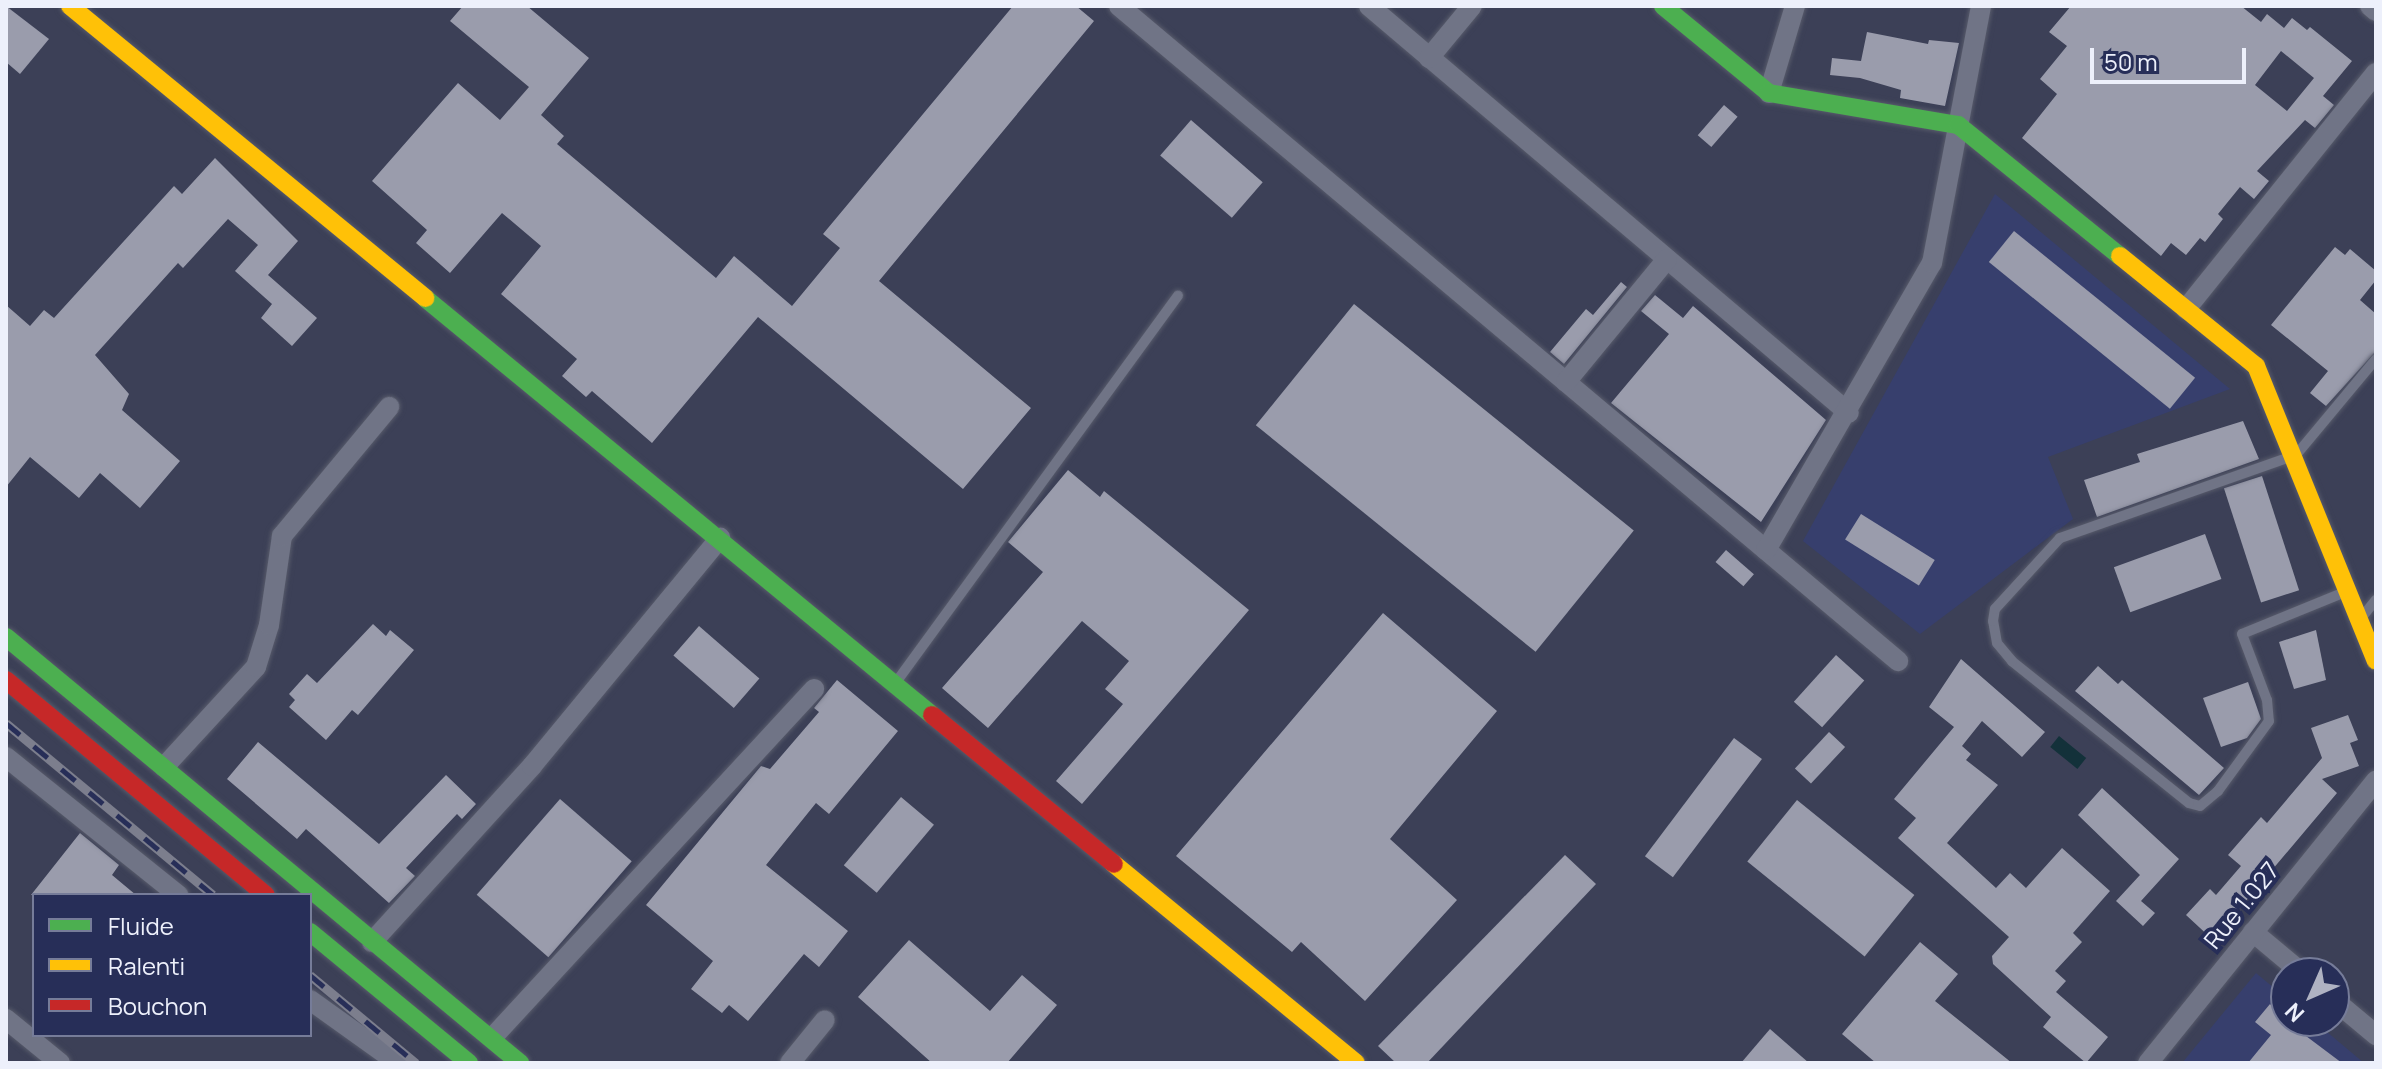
<!DOCTYPE html>
<html>
<head>
<meta charset="utf-8">
<style>
	body { margin:0 }
	#map { position:relative; width:2382px; height:1069px; overflow:hidden; background:#3c4057; font-family:Manrope,sans-serif }
	div>[style] { position:absolute }
	[style*='--x'] { left:calc(var(--x)*1px); top:calc(var(--y)*1px); width:calc(var(--w)*1px); rotate:calc(var(--a)*1deg) }
	.built>* { inset:0; background:#373f6d }
	.water>* { inset:0; background:#13313a; transform-origin:0 0 }
	.building>* { inset:0; background:#9a9cac; transform-origin:0 0 }
	.roads { filter:drop-shadow(0 0 2px #575a6a) drop-shadow(0 0 2px #575a6a) }
	.lane>* { height:10px; margin:-5px; padding:0 5px; transform-origin:5px; border-radius:5px; background:#707486 }
	.street>* { height:20px; margin:-10px; padding:0 10px; transform-origin:10px; border-radius:10px; background:#707486 }
	.fast>* { height:18px; margin:-9px; padding:0 9px; transform-origin:9px; border-radius:9px; background:#4caf50 }
	.slow>* { height:18px; margin:-9px; padding:0 9px; transform-origin:9px; border-radius:9px; background:#ffc107 }
	.jam>* { height:18px; margin:-9px; padding:0 9px; transform-origin:9px; border-radius:9px; background:#c62828 }
	.rail>* { height:9px; margin-top:-4.5px; transform-origin:0; background:repeating-linear-gradient(90deg,#272e58 0 18px,#7c7e8d 0 36px); box-sizing:border-box; border-block:2px solid #7c7e8d }
	span { translate:-50% -50%; white-space:nowrap; text-align:center; line-height:1.15; -webkit-text-stroke:8px #272e58; paint-order:stroke }
	.street-label { font-size:24px; color:#edf0fb }
	.frame { position:absolute; inset:0; border:8px solid #edf0fb; pointer-events:none }
	.legend { position:absolute; left:32px; top:893px; width:280px; height:144px; box-sizing:border-box; background:#272e58; border:2px solid #767c99; margin:0; padding:10px 14px; list-style:none; font-size:24px; color:#edf0fb }
	.legend li { display:flex; align-items:center; gap:16px; height:40px }
	.legend b { width:40px; border:2px solid #767c99 }
	.north { position:absolute; left:2270px; top:957px; width:80px; height:80px; box-sizing:border-box; background:#272e58; border:2px solid #767c99; border-radius:50%; rotate:225deg; font-size:22px; font-weight:700; line-height:32px; text-align:center; color:#edf0fb }
	.north::after { content:''; display:block; margin:auto; width:28px; height:36px; background:#afb2c2; clip-path:polygon(50% 0,100% 100%,50% 72%,0 100%) }
	.scale { position:absolute; left:2090px; top:48px; width:156px; height:36px; box-sizing:border-box; border:4px solid #edf0fb; border-top:0; padding-left:10px; font-size:24px; line-height:28px; white-space:nowrap; color:#edf0fb; -webkit-text-stroke:6px #272e58; paint-order:stroke }
</style>
</head>
<body>
<div id="map">
	<div class="built">
		<div style="clip-path:polygon(1995px 194px,2230px 389px,2048px 457px,2073px 519px,1920px 634px,1803px 541px)"></div>
		<div style="clip-path:polygon(2256px 973px,2286px 998px,2286px 1021px,2314px 1021px,2364px 1063px,2182px 1063px)"></div>
	</div>
	<div class="water">
		<div style="left:2059px;top:736px;width:35px;height:14px;rotate:39deg"></div>
	</div>
	<div class="building">
		<div style="clip-path:polygon(6px 6px,49px 39px,20px 74px,6px 62px)"></div>
		<div style="clip-path:polygon(463px 6px,527px 6px,589px 58px,541px 115px,564px 136px,557px 144px,716px 278px,734px 256px,792px 306px,840px 248px,823px 234px,1013px 6px,1076px 6px,1094px 21px,879px 281px,1031px 408px,963px 489px,758px 317px,652px 443px,592px 391px,586px 397px,562px 376px,577px 359px,501px 294px,541px 246px,502px 213px,450px 273px,416px 243px,427px 230px,372px 181px,458px 83px,500px 120px,529px 87px,450px 21px)"></div>
		<div style="clip-path:polygon(evenodd,2071px 6px,2241px 6px,2261px 22px,2267px 14px,2284px 28px,2292px 18px,2307px 30px,2310px 27px,2352px 61px,2323px 96px,2334px 105px,2315px 128px,2305px 120px,2257px 171px,2269px 181px,2254px 199px,2240px 187px,2218px 214px,2223px 219px,2205px 242px,2200px 238px,2186px 255px,2171px 243px,2161px 256px,2022px 138px,2057px 94px,2040px 79px,2067px 46px,2049px 32px,2071px 6px,2281px 51px,2314px 78px,2287px 111px,2255px 85px,2281px 51px)"></div>
		<div style="clip-path:polygon(1867px 32px,1928px 44px,1929px 40px,1959px 43px,1945px 106px,1900px 98px,1901px 90px,1860px 78px,1830px 75px,1832px 58px,1861px 61px)"></div>
		<div style="left:1724px;top:105px;width:18px;height:40px;rotate:41deg"></div>
		<div style="left:1191px;top:120px;width:95px;height:47px;rotate:41deg"></div>
		<div style="clip-path:polygon(215px 158px,298px 241px,268px 275px,317px 318px,292px 346px,261px 318px,272px 304px,235px 271px,258px 245px,228px 219px,183px 268px,178px 263px,95px 355px,129px 394px,122px 410px,180px 461px,140px 508px,100px 473px,79px 498px,30px 457px,6px 487px,6px 305px,30px 326px,44px 310px,54px 318px,174px 186px,182px 194px)"></div>
		<div style="left:2014px;top:231px;width:233px;height:40px;rotate:39deg"></div>
		<div style="clip-path:polygon(2335px 247px,2345px 255px,2350px 249px,2376px 271px,2376px 280px,2360px 300px,2376px 314px,2376px 351px,2326px 406px,2310px 393px,2328px 371px,2271px 325px)"></div>
		<div style="clip-path:polygon(1621px 282px,1627px 287px,1564px 364px,1550px 352px,1586px 309px,1593px 315px)"></div>
		<div style="clip-path:polygon(1655px 295px,1683px 318px,1693px 306px,1826px 420px,1761px 522px,1611px 403px,1669px 334px,1641px 311px)"></div>
		<div style="left:1354px;top:304px;width:360px;height:156px;rotate:39deg"></div>
		<div style="clip-path:polygon(2243px 421px,2259px 459px,2097px 517px,2084px 480px,2140px 462px,2137px 454px)"></div>
		<div style="clip-path:polygon(1068px 470px,1100px 497px,1104px 491px,1249px 610px,1082px 804px,1056px 781px,1123px 704px,1105px 689px,1129px 661px,1082px 621px,988px 728px,942px 688px,1043px 572px,1008px 542px)"></div>
		<div style="left:2262px;top:476px;width:120px;height:40px;rotate:72deg"></div>
		<div style="left:1861px;top:514px;width:87px;height:30px;rotate:32deg"></div>
		<div style="left:2205px;top:534px;width:48px;height:97px;rotate:70deg"></div>
		<div style="left:1726px;top:550px;width:37px;height:16px;rotate:41deg"></div>
		<div style="clip-path:polygon(1383px 613px,1497px 711px,1390px 839px,1457px 900px,1365px 1001px,1301px 942px,1292px 952px,1176px 856px)"></div>
		<div style="clip-path:polygon(373px 624px,386px 636px,390px 630px,414px 650px,358px 715px,352px 710px,326px 740px,289px 707px,295px 700px,289px 694px,307px 674px,317px 683px)"></div>
		<div style="left:699px;top:626px;width:80px;height:39px;rotate:41deg"></div>
		<div style="clip-path:polygon(2316px 630px,2326px 680px,2294px 689px,2279px 642px)"></div>
		<div style="left:1836px;top:655px;width:38px;height:63px;rotate:42deg"></div>
		<div style="clip-path:polygon(1961px 659px,2045px 732px,2022px 757px,1982px 721px,1962px 746px,1971px 754px,1966px 760px,1998px 785px,1947px 843px,1996px 888px,2010px 873px,2026px 888px,2062px 848px,2110px 891px,2073px 933px,2082px 942px,2055px 971px,2066px 981px,2056px 992px,2108px 1037px,2086px 1063px,2043px 1027px,2051px 1017px,1993px 964px,1992px 956px,2009px 937px,1898px 838px,1916px 818px,1894px 799px,1954px 727px,1929px 707px)"></div>
		<div style="clip-path:polygon(2098px 666px,2118px 684px,2122px 680px,2224px 768px,2199px 795px,2075px 691px)"></div>
		<div style="clip-path:polygon(837px 680px,898px 731px,829px 814px,816px 803px,766px 865px,848px 931px,819px 967px,804px 954px,748px 1021px,729px 1005px,722px 1013px,691px 989px,713px 961px,646px 905px,761px 766px,770px 769px,819px 712px,814px 708px)"></div>
		<div style="clip-path:polygon(2248px 682px,2261px 719px,2247px 738px,2221px 747px,2203px 698px)"></div>
		<div style="clip-path:polygon(2348px 715px,2358px 740px,2350px 743px,2359px 766px,2322px 779px,2337px 793px,2213px 940px,2186px 915px,2210px 889px,2216px 895px,2241px 866px,2228px 855px,2261px 817px,2267px 823px,2322px 758px,2311px 728px)"></div>
		<div style="left:1829px;top:732px;width:22px;height:50px;rotate:43deg"></div>
		<div style="left:1734px;top:738px;width:35px;height:148px;rotate:37deg"></div>
		<div style="clip-path:polygon(258px 742px,379px 844px,446px 775px,476px 804px,462px 819px,457px 814px,406px 868px,415px 876px,389px 903px,306px 829px,297px 839px,227px 779px)"></div>
		<div style="clip-path:polygon(2102px 788px,2179px 859px,2141px 901px,2155px 913px,2143px 926px,2116px 901px,2140px 875px,2078px 815px)"></div>
		<div style="left:901px;top:797px;width:43px;height:89px;rotate:40deg"></div>
		<div style="left:560px;top:799px;width:95px;height:127px;rotate:41deg"></div>
		<div style="left:1797px;top:800px;width:151px;height:79px;rotate:39deg"></div>
		<div style="clip-path:polygon(80px 833px,119px 865px,112px 875px,136px 895px,31px 895px)"></div>
		<div style="clip-path:polygon(1565px 855px,1596px 884px,1427px 1063px,1396px 1063px,1378px 1046px)"></div>
		<div style="clip-path:polygon(909px 940px,990px 1011px,1022px 975px,1057px 1005px,1007px 1063px,932px 1063px,858px 997px)"></div>
		<div style="clip-path:polygon(1920px 942px,1958px 974px,1935px 1001px,2012px 1063px,1876px 1063px,1842px 1034px)"></div>
		<div style="clip-path:polygon(2270px 1004px,2286px 1021px,2342px 1063px,2248px 1063px,2271px 1035px,2255px 1022px)"></div>
		<div style="clip-path:polygon(1770px 1029px,1809px 1063px,1741px 1063px)"></div>
	</div>
	<div class="roads">
		<div class="lane">
			<div style="--x:2345;--y:592;--w:111;--a:157.8"></div>
			<div style="--x:2242;--y:634;--w:71;--a:69.3"></div>
			<div style="--x:2267;--y:700;--w:21;--a:85"></div>
			<div style="--x:2269;--y:721;--w:87;--a:126.1"></div>
			<div style="--x:2218;--y:791;--w:23;--a:140"></div>
			<div style="--x:2200;--y:806;--w:11;--a:-165"></div>
			<div style="--x:2189;--y:803;--w:227;--a:-141.3"></div>
			<div style="--x:2012;--y:661;--w:23;--a:-130"></div>
			<div style="--x:1997;--y:643;--w:22;--a:-100"></div>
			<div style="--x:1993;--y:621;--w:12;--a:-81"></div>
			<div style="--x:1995;--y:609;--w:96;--a:-47.5"></div>
			<div style="--x:2060;--y:538;--w:250;--a:-19.4"></div>
			<div style="--x:2296;--y:455;--w:125;--a:-50.2"></div>
			<div style="--x:2362;--y:617;--w:22;--a:-51"></div>
			<div style="--x:897;--y:681;--w:477;--a:-53.9"></div>
		</div>
		<div class="street">
			<div style="--x:1119;--y:6;--w:1018;--a:40.06"></div>
			<div style="--x:1369;--y:6;--w:629;--a:40.3"></div>
			<div style="--x:2370;--y:6;--w:8;--a:40"></div>
			<div style="--x:1429;--y:58;--w:67;--a:-50.4"></div>
			<div style="--x:1769;--y:93;--w:91;--a:-73.4"></div>
			<div style="--x:2186;--y:309;--w:303;--a:-51.2"></div>
			<div style="--x:1566;--y:382;--w:159;--a:-50.6"></div>
			<div style="--x:1766;--y:550;--w:332;--a:-60"></div>
			<div style="--x:1932;--y:263;--w:262;--a:-79.2"></div>
			<div style="--x:6;--y:757;--w:221;--a:38.7"></div>
			<div style="--x:164;--y:767;--w:136;--a:-47.4"></div>
			<div style="--x:256;--y:667;--w:44;--a:-72.8"></div>
			<div style="--x:269;--y:625;--w:90;--a:-81.7"></div>
			<div style="--x:282;--y:536;--w:168;--a:-50.3"></div>
			<div style="--x:2253;--y:932;--w:64;--a:39.9"></div>
			<div style="--x:372;--y:942;--w:238;--a:-47.7"></div>
			<div style="--x:532;--y:766;--w:296;--a:-50.5"></div>
			<div style="--x:310;--y:1000;--w:108;--a:35.6"></div>
			<div style="--x:2334;--y:1000;--w:55;--a:39.8"></div>
			<div style="--x:6;--y:1019;--w:70;--a:39.2"></div>
			<div style="--x:492;--y:1038;--w:475;--a:-47.3"></div>
			<div style="--x:790;--y:1063;--w:55;--a:-50.9"></div>
			<div style="--x:2148;--y:1063;--w:363;--a:-51.1"></div>
		</div>
		<div class="fast">
			<div style="--x:1663;--y:6;--w:137;--a:39.4"></div>
			<div style="--x:1769;--y:93;--w:192;--a:9.6"></div>
			<div style="--x:1958;--y:125;--w:208;--a:39"></div>
			<div style="--x:425;--y:298;--w:656;--a:39.44"></div>
			<div style="--x:6;--y:637;--w:668;--a:39.65"></div>
			<div style="--x:310;--y:932;--w:206;--a:39.5"></div>
		</div>
		<div class="slow">
			<div style="--x:70;--y:6;--w:460;--a:39.4"></div>
			<div style="--x:2120;--y:256;--w:175;--a:39"></div>
			<div style="--x:2256;--y:366;--w:318;--a:67.9"></div>
			<div style="--x:1114;--y:864;--w:313;--a:39.4"></div>
		</div>
		<div class="jam">
			<div style="--x:6;--y:680;--w:337;--a:39.6"></div>
			<div style="--x:932;--y:715;--w:235;--a:39.3"></div>
		</div>
	</div>
	<div class="rail">
		<div style="--x:6;--y:723;--w:269;--a:39.7"></div>
		<div style="--x:310;--y:975;--w:138;--a:39.7"></div>
	</div>
	<div class="street-label">
		<span style="left:2241px;top:905px;rotate:-51deg">Rue 1.027</span>
	</div>
	<div class="frame"></div>
	<ul class="legend">
	<li><b style="height:10px;background:#4caf50"></b>Fluide</li>
	<li><b style="height:10px;background:#ffc107"></b>Ralenti</li>
	<li><b style="height:10px;background:#c62828"></b>Bouchon</li>
	</ul>
	<div class="north">N</div>
	<div class="scale">50 m</div>
</div>
</body>
</html>
